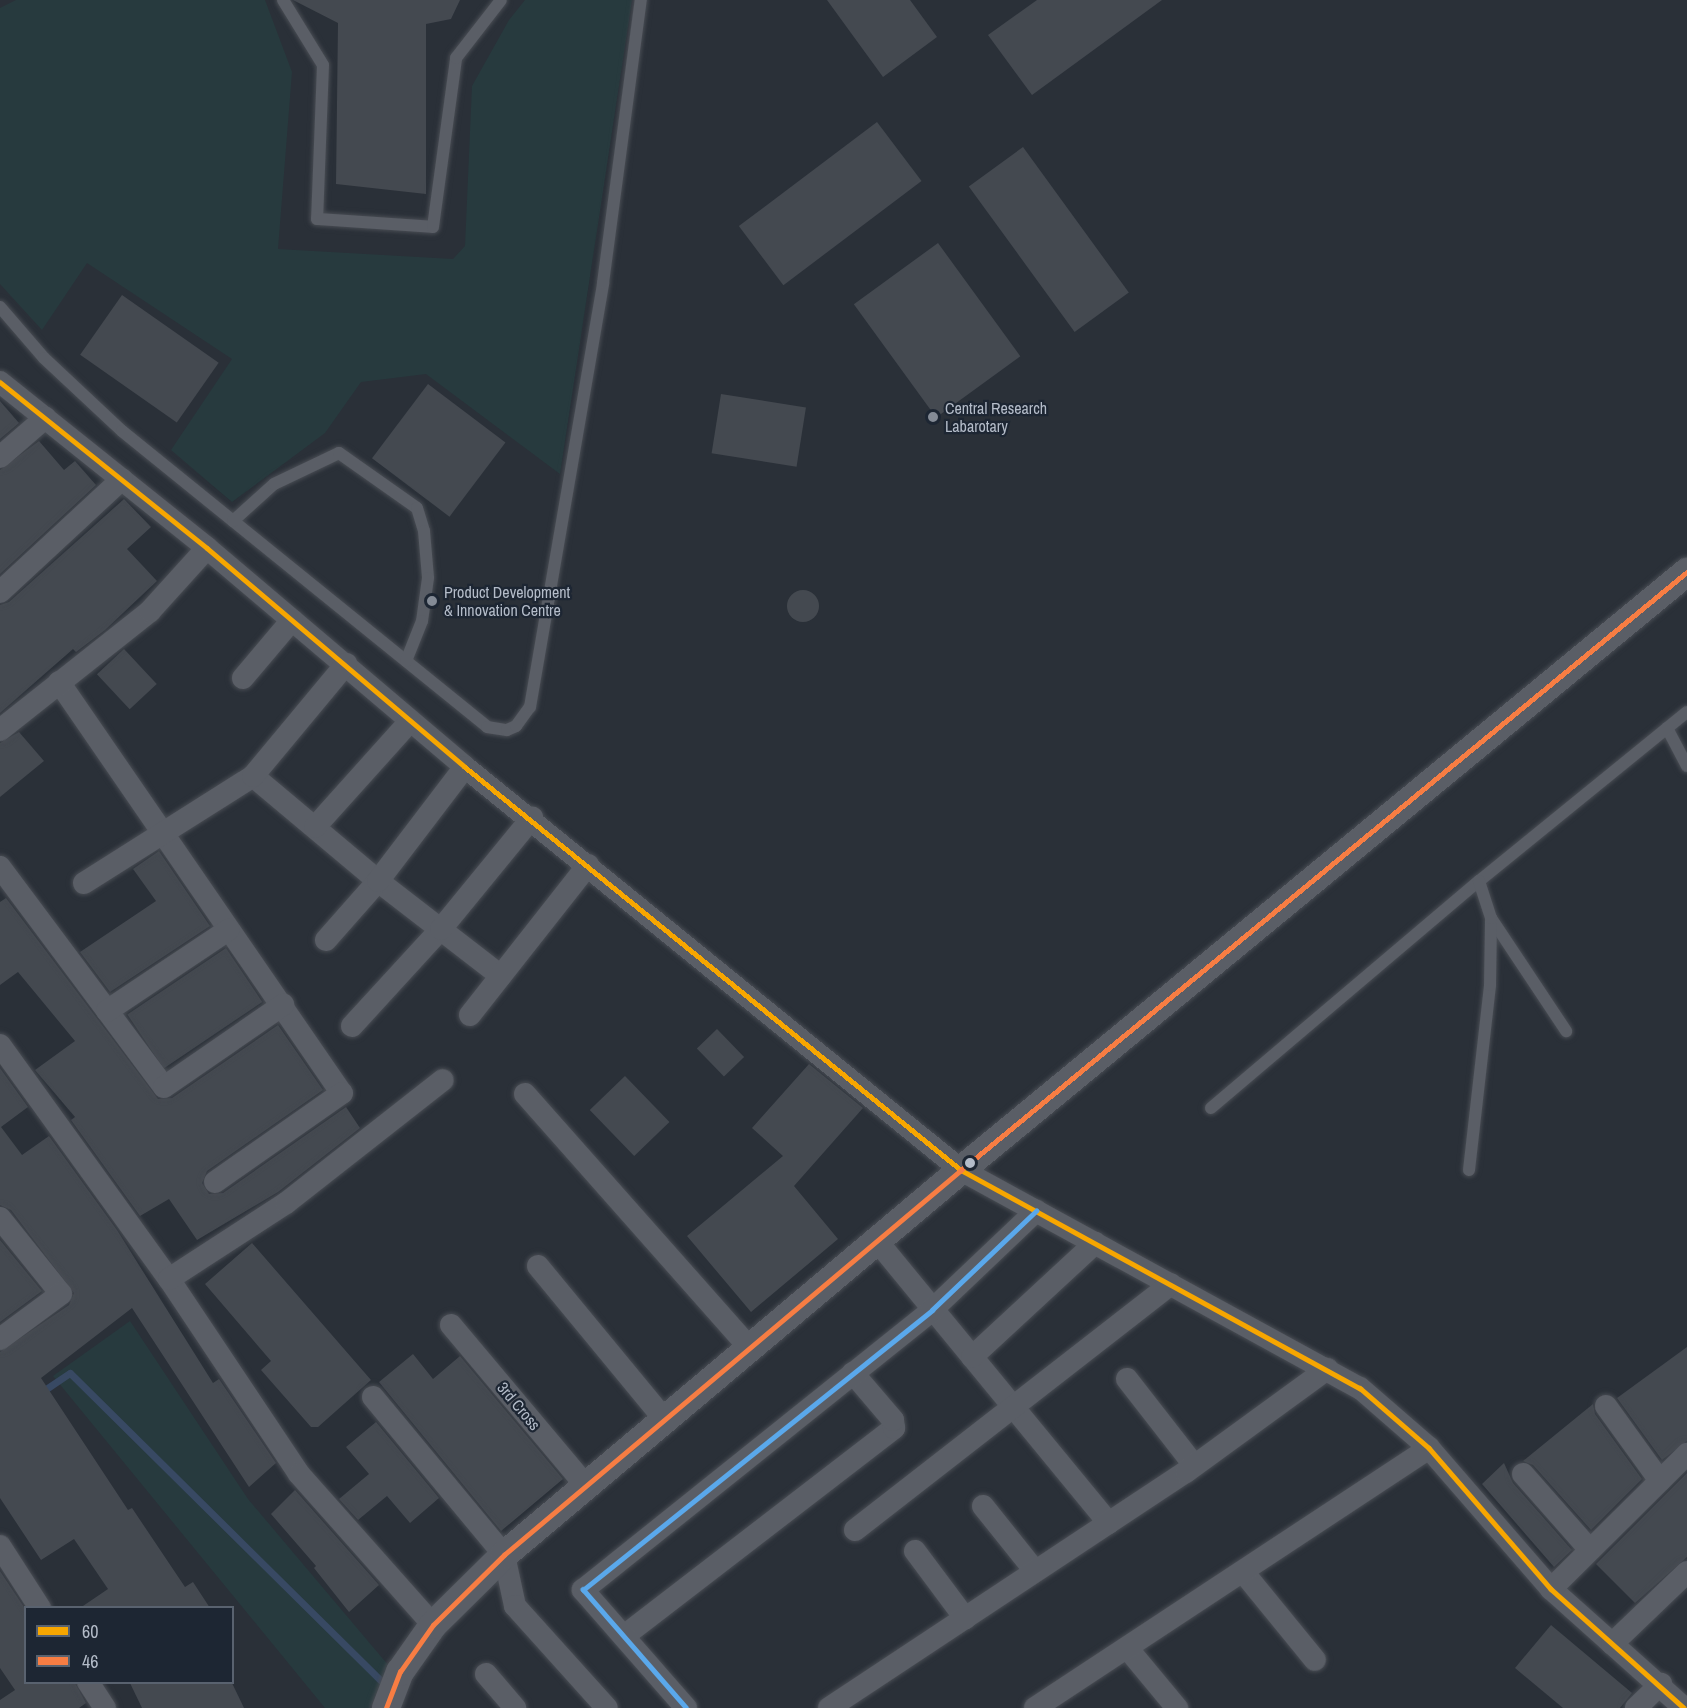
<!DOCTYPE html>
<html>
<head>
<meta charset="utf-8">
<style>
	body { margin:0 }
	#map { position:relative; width:1687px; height:1708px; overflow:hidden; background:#2a3038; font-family:"Archivo Narrow",sans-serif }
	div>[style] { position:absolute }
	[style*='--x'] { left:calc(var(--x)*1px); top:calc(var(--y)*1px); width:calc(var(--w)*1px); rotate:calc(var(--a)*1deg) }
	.green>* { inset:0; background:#273a3e }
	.stream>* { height:7px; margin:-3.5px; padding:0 3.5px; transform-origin:3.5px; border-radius:3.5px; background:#384963 }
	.building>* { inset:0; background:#444950; transform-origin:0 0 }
	.round { border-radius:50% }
	.roads { filter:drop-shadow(0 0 2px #484c53) drop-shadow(0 0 2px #484c53) }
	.service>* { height:12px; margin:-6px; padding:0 6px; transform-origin:6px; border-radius:6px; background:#5a5e66 }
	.minor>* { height:22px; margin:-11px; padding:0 11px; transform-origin:11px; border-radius:11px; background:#5a5e66 }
	.tertiary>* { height:28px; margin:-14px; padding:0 14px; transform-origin:14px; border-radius:14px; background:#5a5e66 }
	.bus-1>* { height:4.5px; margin:-2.25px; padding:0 2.25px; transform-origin:2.25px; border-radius:2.25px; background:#f7a600 }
	.bus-2>* { height:4.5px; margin:-2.25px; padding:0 2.25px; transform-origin:2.25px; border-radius:2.25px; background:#f77d43 }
	.bus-3>* { height:4.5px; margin:-2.25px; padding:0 2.25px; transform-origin:2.25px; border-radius:2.25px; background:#5aa8eb }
	.dots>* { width:16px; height:16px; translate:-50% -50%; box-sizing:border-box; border:3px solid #1d2633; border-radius:50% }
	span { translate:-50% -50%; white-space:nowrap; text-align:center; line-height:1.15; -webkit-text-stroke:4.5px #1d2633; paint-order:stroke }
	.poi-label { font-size:16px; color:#b4bcc9 }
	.left { translate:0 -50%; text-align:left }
	.street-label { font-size:16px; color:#b4bcc9 }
	.legend { position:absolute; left:24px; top:1606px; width:210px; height:78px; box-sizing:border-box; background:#1d2633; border:2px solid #59626f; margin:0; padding:8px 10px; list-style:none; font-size:18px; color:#b4bcc9 }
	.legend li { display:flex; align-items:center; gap:12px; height:30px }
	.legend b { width:30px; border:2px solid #59626f }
</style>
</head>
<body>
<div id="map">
	<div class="green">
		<div style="clip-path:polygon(16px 0,265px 0,292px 72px,278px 249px,453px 259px,465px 246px,472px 86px,509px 20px,525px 0,632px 0,560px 474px,426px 374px,361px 382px,325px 433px,232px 502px,171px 450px,232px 359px,87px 263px,42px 330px,0 284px,0 8px)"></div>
		<div style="clip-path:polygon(130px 1321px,248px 1499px,389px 1666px,370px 1708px,325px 1708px,53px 1376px)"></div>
	</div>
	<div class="stream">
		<div style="--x:40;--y:1393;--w:36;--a:-34"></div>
		<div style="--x:70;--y:1373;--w:445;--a:44.7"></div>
	</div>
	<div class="building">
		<div style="clip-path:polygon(293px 0,460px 0,451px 19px,426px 24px,426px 194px,336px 184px,338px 23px)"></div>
		<div style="clip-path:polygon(827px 0,910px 0,937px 37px,883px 77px)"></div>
		<div style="clip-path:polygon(1037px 0,1162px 0,1032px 95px,988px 35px)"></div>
		<div style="left:877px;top:122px;width:74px;height:173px;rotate:53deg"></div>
		<div style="left:1023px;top:147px;width:180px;height:67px;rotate:54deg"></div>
		<div style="left:938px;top:243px;width:140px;height:104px;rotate:54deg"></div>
		<div style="left:122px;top:295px;width:118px;height:73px;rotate:35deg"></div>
		<div style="left:428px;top:384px;width:97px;height:93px;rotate:37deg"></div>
		<div style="left:721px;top:394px;width:86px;height:60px;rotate:9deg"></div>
		<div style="clip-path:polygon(0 401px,19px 423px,0 439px)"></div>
		<div style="clip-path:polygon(39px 441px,64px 470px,75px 461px,96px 485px,0 574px,0 470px)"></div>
		<div style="clip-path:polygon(124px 499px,151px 527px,127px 549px,157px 581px,105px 630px,76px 652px,73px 649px,0 713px,0 605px,9px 602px)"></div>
		<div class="round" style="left:787px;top:590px;width:32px;height:32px"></div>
		<div style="left:124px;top:649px;width:48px;height:37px;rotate:47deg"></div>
		<div style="clip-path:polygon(19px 732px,44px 761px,0 797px,0 743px)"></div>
		<div style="clip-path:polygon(159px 851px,210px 926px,110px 992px,80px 952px,156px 901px,133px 869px)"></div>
		<div style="clip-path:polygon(6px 898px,158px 1099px,172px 1098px,278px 1025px,323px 1090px,207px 1171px,202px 1183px,209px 1194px,223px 1193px,346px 1107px,360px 1128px,278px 1192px,197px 1240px,169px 1199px,140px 1216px,71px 1120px,75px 1117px,35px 1070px,75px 1041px,18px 972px,0 985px,0 902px)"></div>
		<div style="left:226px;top:948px;width:65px;height:119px;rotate:56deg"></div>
		<div style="left:717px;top:1029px;width:39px;height:28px;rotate:46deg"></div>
		<div style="clip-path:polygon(809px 1064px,863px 1108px,794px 1186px,838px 1239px,751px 1312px,687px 1236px,783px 1156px,752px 1128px)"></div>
		<div style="clip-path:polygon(0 1068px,28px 1107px,1px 1127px,22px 1155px,49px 1136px,117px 1230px,213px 1383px,219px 1379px,276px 1463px,249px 1487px,132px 1308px,41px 1378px,128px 1510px,132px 1508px,185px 1587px,193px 1582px,210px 1608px,80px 1608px,108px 1589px,74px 1539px,41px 1560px,0 1498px,0 1352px,69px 1305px,74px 1293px,11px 1210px,0 1205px)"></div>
		<div style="left:625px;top:1076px;width:64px;height:49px;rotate:46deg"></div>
		<div style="clip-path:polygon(0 1240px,42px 1291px,0 1322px)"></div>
		<div style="clip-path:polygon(252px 1243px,371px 1380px,318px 1427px,311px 1427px,261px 1370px,271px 1361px,205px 1284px)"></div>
		<div style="clip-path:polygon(1687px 1347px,1687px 1441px,1662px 1460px,1617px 1398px)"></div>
		<div style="clip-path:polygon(413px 1354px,433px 1379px,460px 1356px,563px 1479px,501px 1531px,379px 1382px)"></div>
		<div style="clip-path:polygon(1593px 1404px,1595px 1414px,1642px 1479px,1591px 1530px,1533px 1465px,1523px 1461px)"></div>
		<div style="clip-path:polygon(376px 1422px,439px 1498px,410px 1523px,387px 1496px,358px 1520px,339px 1499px,369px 1474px,346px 1447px)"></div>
		<div style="clip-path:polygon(1504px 1463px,1513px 1483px,1572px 1550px,1554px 1567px,1482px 1484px)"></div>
		<div style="clip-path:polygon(1687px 1473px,1687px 1557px,1635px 1603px,1596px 1564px)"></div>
		<div style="clip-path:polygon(295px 1490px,379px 1585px,349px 1612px,314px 1568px,316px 1566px,271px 1514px)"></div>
		<div style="clip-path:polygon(0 1571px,26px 1610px,26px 1683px,75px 1683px,86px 1703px,79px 1708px,0 1708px,0 1700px,15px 1690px,0 1668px)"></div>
		<div style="clip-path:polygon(1551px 1625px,1632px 1693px,1620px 1708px,1563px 1708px,1515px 1668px)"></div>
		<div style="clip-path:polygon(130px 1683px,232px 1683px,244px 1708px,142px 1708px)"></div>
	</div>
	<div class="roads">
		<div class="service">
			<div style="--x:283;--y:0;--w:76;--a:58.4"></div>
			<div style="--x:323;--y:65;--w:154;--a:92.2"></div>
			<div style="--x:317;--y:219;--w:116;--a:3.9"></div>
			<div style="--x:433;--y:227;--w:171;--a:-82.2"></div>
			<div style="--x:456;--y:58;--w:73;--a:-52.2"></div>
			<div style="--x:0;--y:307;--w:67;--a:49.2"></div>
			<div style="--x:44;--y:358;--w:107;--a:43.1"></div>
			<div style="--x:122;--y:431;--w:470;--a:39"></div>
			<div style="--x:487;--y:727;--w:20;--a:9"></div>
			<div style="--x:507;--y:730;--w:10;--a:-24"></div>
			<div style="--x:516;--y:726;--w:24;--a:-54"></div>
			<div style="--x:530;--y:707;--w:430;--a:-80.2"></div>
			<div style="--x:603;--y:283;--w:286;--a:-82.4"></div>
			<div style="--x:233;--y:521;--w:55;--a:-42.1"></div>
			<div style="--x:274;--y:484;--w:72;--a:-25.5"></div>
			<div style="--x:339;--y:453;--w:95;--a:35.2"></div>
			<div style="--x:417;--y:508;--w:24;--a:73"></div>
			<div style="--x:424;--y:531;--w:47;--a:85.1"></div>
			<div style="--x:428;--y:578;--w:43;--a:97.9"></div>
			<div style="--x:422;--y:621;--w:43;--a:111.8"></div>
			<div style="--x:1667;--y:728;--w:43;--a:62.2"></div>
			<div style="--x:1491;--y:918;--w:136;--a:56.4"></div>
			<div style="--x:1211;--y:1108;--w:351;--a:-40.3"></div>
			<div style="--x:1479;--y:881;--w:268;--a:-39.1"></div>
			<div style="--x:1469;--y:1170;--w:186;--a:-83.5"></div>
			<div style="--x:1490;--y:985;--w:67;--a:-89.1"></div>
			<div style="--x:1491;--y:918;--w:39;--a:-108"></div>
		</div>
		<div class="minor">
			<div style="--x:0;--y:382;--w:265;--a:38.7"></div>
			<div style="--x:207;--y:548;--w:338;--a:40.3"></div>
			<div style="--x:465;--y:767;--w:639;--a:39.09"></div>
			<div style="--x:961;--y:1170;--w:455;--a:28.7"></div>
			<div style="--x:1360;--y:1388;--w:91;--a:41"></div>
			<div style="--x:1429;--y:1448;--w:186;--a:49.1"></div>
			<div style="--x:1551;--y:1589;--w:178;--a:41.8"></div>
			<div style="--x:0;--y:457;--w:60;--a:-40.9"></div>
			<div style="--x:0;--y:592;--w:166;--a:-42.8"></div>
			<div style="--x:243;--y:678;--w:76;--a:-49.8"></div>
			<div style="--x:59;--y:682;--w:499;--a:55.5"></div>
			<div style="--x:342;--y:1093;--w:155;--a:145"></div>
			<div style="--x:0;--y:730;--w:191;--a:-38.4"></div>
			<div style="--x:150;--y:611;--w:85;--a:-47.9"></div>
			<div style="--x:253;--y:776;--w:163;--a:40"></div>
			<div style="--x:378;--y:881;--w:155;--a:37.7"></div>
			<div style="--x:315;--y:827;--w:142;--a:-48.1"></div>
			<div style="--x:0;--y:867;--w:274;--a:53.3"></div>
			<div style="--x:164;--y:1087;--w:145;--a:-34.6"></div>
			<div style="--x:84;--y:883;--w:200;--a:-32.3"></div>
			<div style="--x:253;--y:776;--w:146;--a:-50.3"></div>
			<div style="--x:326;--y:940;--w:79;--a:-48.6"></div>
			<div style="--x:378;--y:881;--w:143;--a:-52.7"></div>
			<div style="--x:107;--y:1011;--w:146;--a:-33.8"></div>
			<div style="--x:470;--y:1015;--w:191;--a:-51.8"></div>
			<div style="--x:352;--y:1026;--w:132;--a:-47.5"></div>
			<div style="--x:441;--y:929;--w:144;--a:-50.7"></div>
			<div style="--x:0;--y:1045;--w:289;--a:54.2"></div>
			<div style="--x:169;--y:1279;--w:234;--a:56.3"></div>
			<div style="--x:299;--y:1474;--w:202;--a:48.4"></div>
			<div style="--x:525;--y:1094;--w:339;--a:48.5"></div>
			<div style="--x:0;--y:1218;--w:97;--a:51.2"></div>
			<div style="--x:61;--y:1294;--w:76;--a:143.6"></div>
			<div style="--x:877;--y:1241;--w:365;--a:50.6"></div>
			<div style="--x:538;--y:1266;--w:198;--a:50.5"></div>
			<div style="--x:169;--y:1279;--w:140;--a:-33"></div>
			<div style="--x:286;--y:1203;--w:199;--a:-38.1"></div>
			<div style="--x:451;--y:1325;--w:212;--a:50"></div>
			<div style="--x:972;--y:1357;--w:168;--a:-42.8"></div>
			<div style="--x:1127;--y:1379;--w:109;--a:52.1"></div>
			<div style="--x:373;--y:1397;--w:205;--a:50.3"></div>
			<div style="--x:504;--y:1555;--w:52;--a:77.8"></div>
			<div style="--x:515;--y:1606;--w:137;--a:48"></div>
			<div style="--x:1606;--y:1406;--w:92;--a:54.2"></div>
			<div style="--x:1523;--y:1474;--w:101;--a:48.6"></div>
			<div style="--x:983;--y:1506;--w:83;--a:51.3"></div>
			<div style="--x:855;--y:1530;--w:400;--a:-37.9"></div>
			<div style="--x:0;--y:1546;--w:74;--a:57.2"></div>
			<div style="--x:915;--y:1551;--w:84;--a:53.3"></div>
			<div style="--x:1244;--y:1573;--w:112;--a:50.8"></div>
			<div style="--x:1551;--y:1589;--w:192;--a:-44.8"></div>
			<div style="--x:624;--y:1636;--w:341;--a:-37.6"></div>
			<div style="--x:894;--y:1428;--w:8;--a:-97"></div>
			<div style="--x:893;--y:1420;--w:62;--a:-130.4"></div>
			<div style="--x:1612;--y:1644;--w:104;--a:-43.8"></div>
			<div style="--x:1128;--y:1649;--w:77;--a:50.3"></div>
			<div style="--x:486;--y:1674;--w:45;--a:49.5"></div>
			<div style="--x:88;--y:1682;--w:31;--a:57"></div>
			<div style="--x:686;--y:1708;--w:157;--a:-131.1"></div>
			<div style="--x:583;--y:1590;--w:447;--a:-38.7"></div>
			<div style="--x:932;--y:1310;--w:144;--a:-43.6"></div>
			<div style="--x:829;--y:1708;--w:428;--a:-33.5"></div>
			<div style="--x:1186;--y:1472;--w:175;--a:-36.1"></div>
			<div style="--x:1035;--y:1708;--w:472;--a:-33.4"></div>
			<div style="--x:1636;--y:1708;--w:35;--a:-44"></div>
		</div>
		<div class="tertiary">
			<div style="--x:386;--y:1708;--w:39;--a:-69"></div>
			<div style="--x:400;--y:1672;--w:57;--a:-54.9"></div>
			<div style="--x:433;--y:1625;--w:100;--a:-44.6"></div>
			<div style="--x:504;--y:1555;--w:598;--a:-40.11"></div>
			<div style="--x:961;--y:1170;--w:941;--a:-39.48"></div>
		</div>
	</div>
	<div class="bus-1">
		<div style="--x:0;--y:382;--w:265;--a:38.7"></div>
		<div style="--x:207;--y:548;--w:338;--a:40.3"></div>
		<div style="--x:465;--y:767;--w:639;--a:39.09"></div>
		<div style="--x:961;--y:1170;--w:455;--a:28.7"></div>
		<div style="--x:1360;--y:1388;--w:91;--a:41"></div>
		<div style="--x:1429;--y:1448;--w:186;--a:49.1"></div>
		<div style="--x:1551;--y:1589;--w:178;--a:41.8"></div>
	</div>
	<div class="bus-2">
		<div style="--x:386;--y:1708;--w:39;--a:-69"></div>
		<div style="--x:400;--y:1672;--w:57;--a:-54.9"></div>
		<div style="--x:433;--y:1625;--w:100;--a:-44.6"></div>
		<div style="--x:504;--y:1555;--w:598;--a:-40.11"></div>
		<div style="--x:961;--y:1170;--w:941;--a:-39.48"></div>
	</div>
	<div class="bus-3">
		<div style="--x:686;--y:1708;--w:157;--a:-131.1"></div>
		<div style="--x:583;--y:1590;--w:447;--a:-38.7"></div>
		<div style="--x:932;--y:1310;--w:144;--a:-43.6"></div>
	</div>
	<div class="dots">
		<div style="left:933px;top:417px;background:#848b96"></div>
		<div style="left:432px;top:601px;background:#848b96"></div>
		<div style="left:970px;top:1163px;background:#b4bcc9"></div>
	</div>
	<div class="poi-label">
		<span class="left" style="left:945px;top:417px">Central Research<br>Labarotary</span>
		<span class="left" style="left:444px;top:601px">Product Development<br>&amp; Innovation Centre</span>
	</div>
	<div class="street-label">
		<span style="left:519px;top:1406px;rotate:50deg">3rd Cross</span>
	</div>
	<ul class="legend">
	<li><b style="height:8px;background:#f7a600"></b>60</li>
	<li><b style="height:8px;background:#f77d43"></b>46</li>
	</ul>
</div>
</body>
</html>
